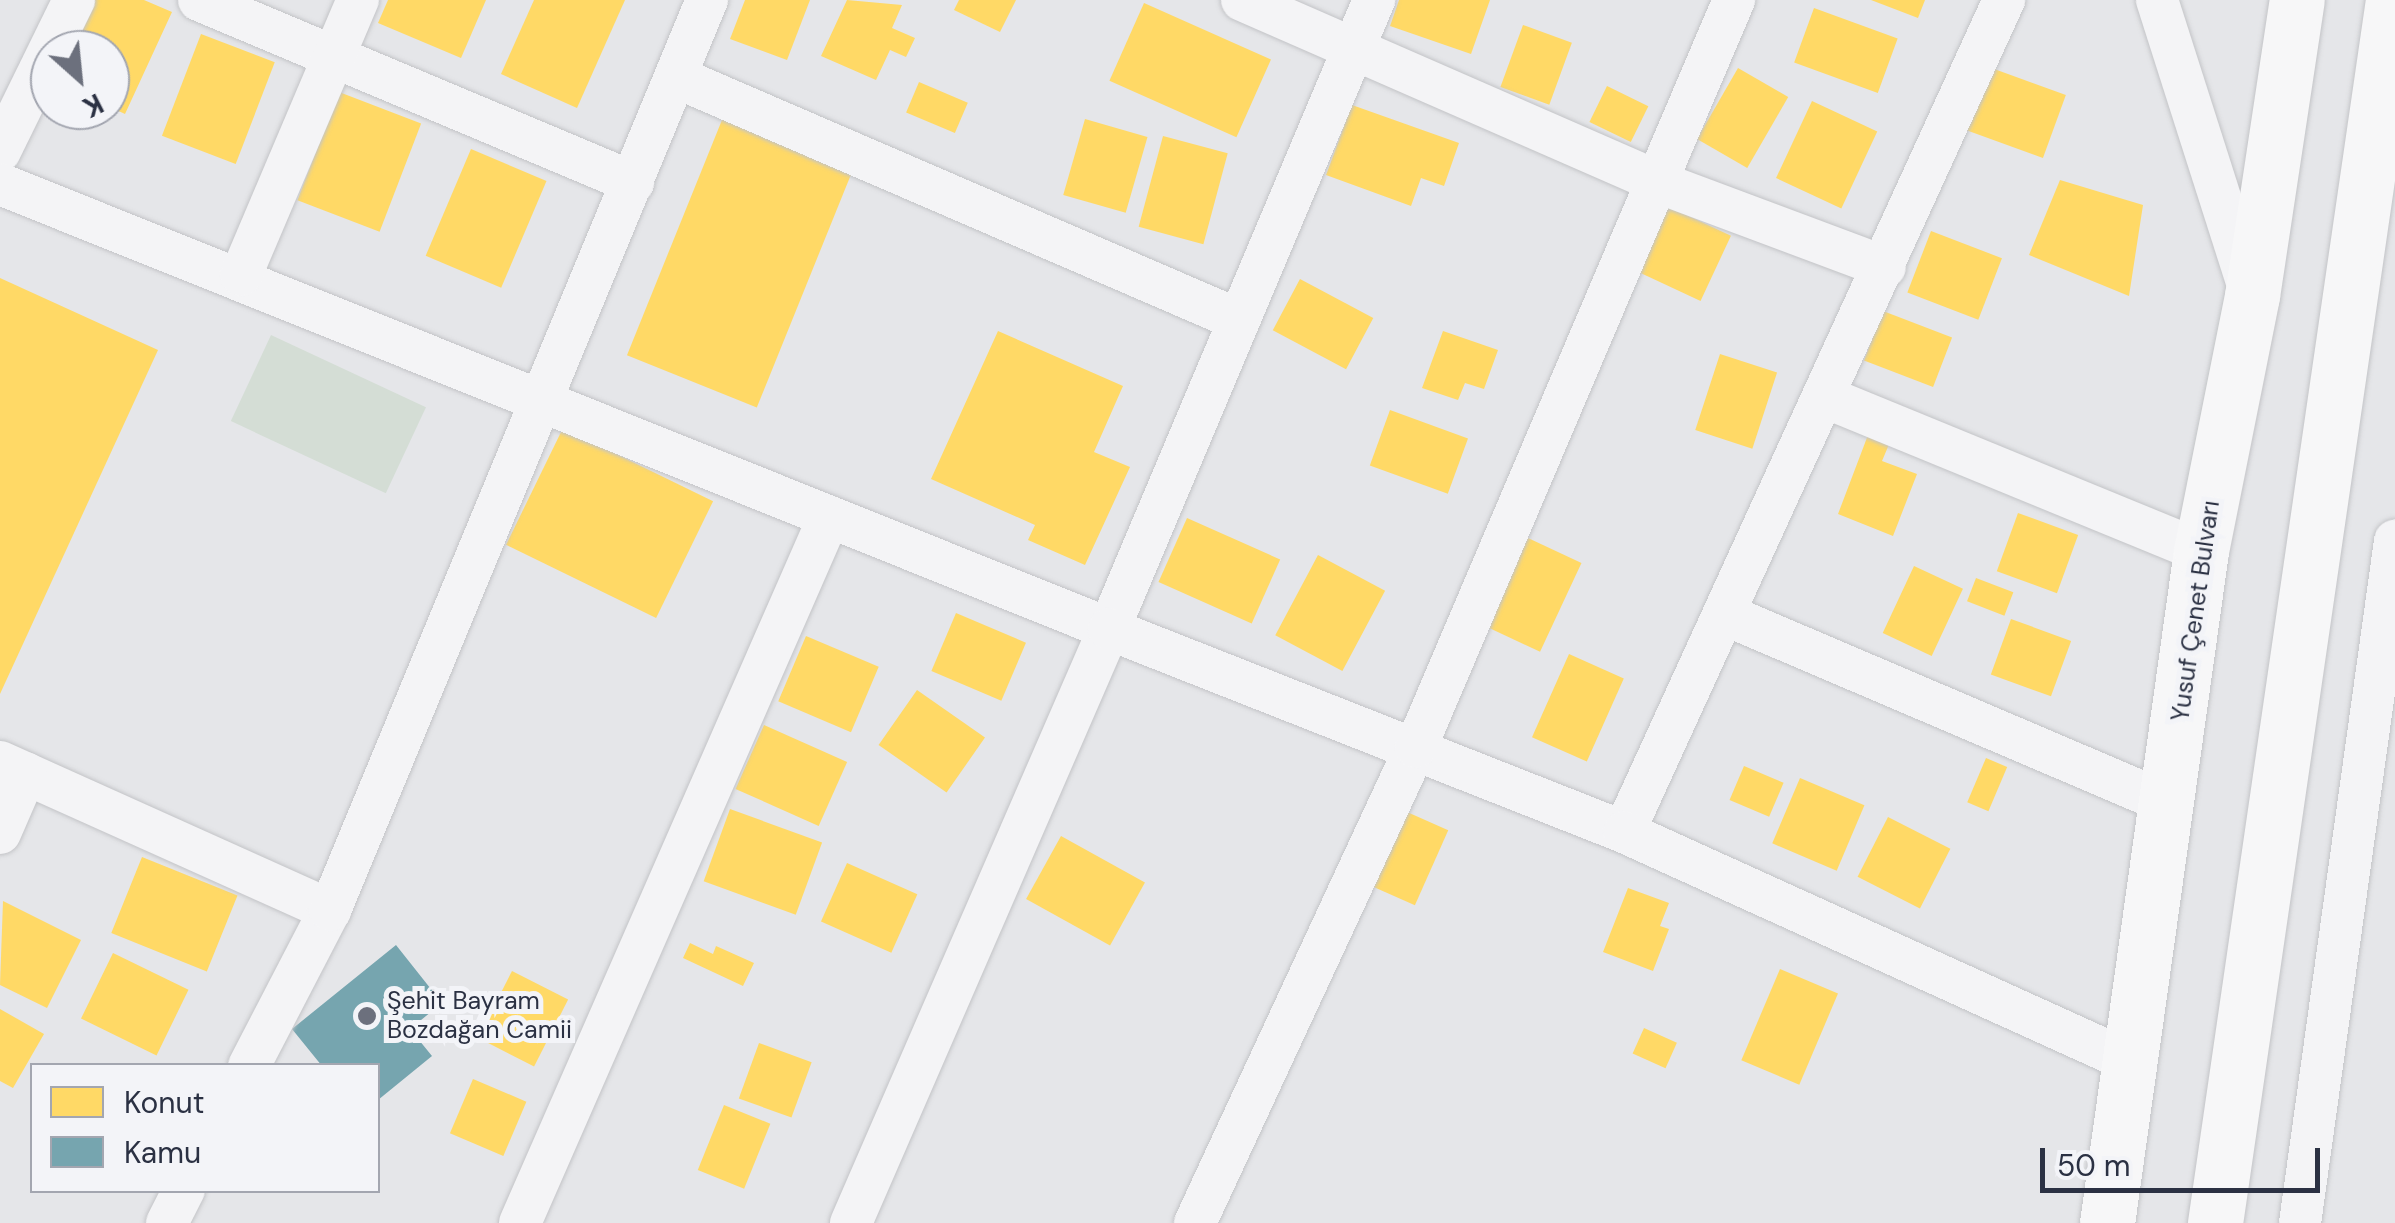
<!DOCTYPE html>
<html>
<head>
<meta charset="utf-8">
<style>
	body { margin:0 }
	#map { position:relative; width:2395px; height:1223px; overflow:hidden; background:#e5e6e9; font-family:"DM Sans",sans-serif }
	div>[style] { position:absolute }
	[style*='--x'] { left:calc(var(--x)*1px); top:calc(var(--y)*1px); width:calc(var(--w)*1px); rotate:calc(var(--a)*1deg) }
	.green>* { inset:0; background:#d4ddd5; transform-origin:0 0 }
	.homes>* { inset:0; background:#ffd966; transform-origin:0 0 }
	.public>* { inset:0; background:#76a5af }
	.roads { filter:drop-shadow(0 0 2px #c3c4c7) drop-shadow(0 0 2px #c3c4c7) }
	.street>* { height:42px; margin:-21px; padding:0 21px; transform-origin:21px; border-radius:21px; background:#f4f4f6 }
	.highway>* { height:55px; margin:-27.5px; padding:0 27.5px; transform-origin:27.5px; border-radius:27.5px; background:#f7f7f8 }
	.dots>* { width:28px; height:28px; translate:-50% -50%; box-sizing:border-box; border:5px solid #f3f4f8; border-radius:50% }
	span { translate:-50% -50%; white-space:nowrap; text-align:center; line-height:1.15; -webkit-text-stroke:10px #f3f4f8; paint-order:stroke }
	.street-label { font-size:25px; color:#2b3143 }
	.poi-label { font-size:25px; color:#2b3143 }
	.left { translate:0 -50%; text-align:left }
	.legend { position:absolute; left:30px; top:1063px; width:350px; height:130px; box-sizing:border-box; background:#f3f4f8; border:2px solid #a3a6b0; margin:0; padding:12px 18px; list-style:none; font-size:30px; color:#2b3143 }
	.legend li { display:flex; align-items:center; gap:20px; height:50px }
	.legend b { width:50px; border:2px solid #a3a6b0 }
	.north { position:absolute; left:30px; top:30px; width:100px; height:100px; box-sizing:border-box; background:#f3f4f8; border:2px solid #a3a6b0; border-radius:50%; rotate:153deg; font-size:28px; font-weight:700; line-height:40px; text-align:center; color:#2b3143 }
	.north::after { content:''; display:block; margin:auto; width:35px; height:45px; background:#6c707d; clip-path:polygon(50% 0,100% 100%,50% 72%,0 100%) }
	.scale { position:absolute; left:2040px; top:1148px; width:280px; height:45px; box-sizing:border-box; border:5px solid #2b3143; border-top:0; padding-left:12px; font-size:30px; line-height:35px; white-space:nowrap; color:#2b3143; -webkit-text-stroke:8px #f3f4f8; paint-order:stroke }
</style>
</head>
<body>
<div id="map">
	<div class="green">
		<div style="left:271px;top:335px;width:171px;height:95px;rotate:25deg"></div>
	</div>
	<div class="homes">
		<div style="clip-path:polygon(88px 0,144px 0,172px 12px,125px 114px,110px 107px,110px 50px,66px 50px)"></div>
		<div style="clip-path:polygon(388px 0,486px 0,461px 58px,378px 23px)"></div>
		<div style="clip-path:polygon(534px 0,625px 0,577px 108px,501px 74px)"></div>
		<div style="clip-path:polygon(745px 0,810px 0,787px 60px,730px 39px)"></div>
		<div style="clip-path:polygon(847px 0,902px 5px,892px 28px,915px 38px,906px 57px,890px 50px,876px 80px,821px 56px)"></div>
		<div style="clip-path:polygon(959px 0,1016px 0,1000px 32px,954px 10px)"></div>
		<div style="clip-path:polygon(1399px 0,1490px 0,1471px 54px,1390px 26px)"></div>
		<div style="clip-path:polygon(1871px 0,1925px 0,1918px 18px)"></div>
		<div style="left:1144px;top:3px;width:139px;height:85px;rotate:24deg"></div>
		<div style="left:1814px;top:8px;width:89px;height:58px;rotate:20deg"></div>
		<div style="left:1523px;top:25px;width:52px;height:66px;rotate:20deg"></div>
		<div style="left:201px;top:34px;width:79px;height:109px;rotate:21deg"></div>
		<div style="left:1986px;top:66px;width:85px;height:67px;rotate:20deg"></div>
		<div style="left:1738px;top:68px;width:58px;height:82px;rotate:30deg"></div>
		<div style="left:919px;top:82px;width:53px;height:33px;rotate:23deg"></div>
		<div style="left:1607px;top:86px;width:46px;height:40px;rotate:26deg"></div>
		<div style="left:339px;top:92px;width:88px;height:116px;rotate:21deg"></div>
		<div style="left:1812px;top:101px;width:72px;height:85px;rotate:25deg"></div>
		<div style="clip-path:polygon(1352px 105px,1459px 143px,1444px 186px,1421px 178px,1411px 206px,1326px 175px)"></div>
		<div style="left:724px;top:115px;width:140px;height:259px;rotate:22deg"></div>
		<div style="left:1085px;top:119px;width:65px;height:79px;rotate:16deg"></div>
		<div style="left:1163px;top:136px;width:67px;height:94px;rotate:15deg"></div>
		<div style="left:471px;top:149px;width:82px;height:116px;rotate:23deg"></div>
		<div style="clip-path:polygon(2060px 180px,2143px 205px,2129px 296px,2029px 255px)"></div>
		<div style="left:1663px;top:204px;width:75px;height:72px;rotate:25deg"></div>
		<div style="left:1931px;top:231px;width:76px;height:66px;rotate:21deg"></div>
		<div style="clip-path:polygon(0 278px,158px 350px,0 694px)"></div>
		<div style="left:1300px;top:279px;width:83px;height:58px;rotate:28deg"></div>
		<div style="left:1883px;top:311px;width:74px;height:53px;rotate:21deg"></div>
		<div style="clip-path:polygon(998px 331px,1123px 386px,1094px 452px,1130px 467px,1085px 565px,1028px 540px,1035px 525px,931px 479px)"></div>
		<div style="clip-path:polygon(1443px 331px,1498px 350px,1484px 389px,1465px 383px,1458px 400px,1422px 388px)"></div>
		<div style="left:1720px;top:354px;width:60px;height:80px;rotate:18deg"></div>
		<div style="left:1390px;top:410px;width:83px;height:59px;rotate:20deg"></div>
		<div style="left:563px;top:428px;width:167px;height:130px;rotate:26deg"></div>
		<div style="clip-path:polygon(1868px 435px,1890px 442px,1882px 461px,1917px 474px,1893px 536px,1838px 514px)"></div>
		<div style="left:2018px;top:513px;width:64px;height:62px;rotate:20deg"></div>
		<div style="left:1187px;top:518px;width:102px;height:70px;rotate:24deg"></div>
		<div style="left:1528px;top:538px;width:59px;height:98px;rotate:25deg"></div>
		<div style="left:1318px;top:555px;width:76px;height:91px;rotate:28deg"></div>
		<div style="left:1914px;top:566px;width:54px;height:74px;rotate:25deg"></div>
		<div style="left:1976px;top:578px;width:40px;height:25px;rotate:21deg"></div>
		<div style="left:956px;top:613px;width:76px;height:63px;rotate:23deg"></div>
		<div style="left:2011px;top:619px;width:64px;height:59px;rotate:20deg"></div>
		<div style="left:806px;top:636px;width:79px;height:71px;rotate:23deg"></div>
		<div style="left:1569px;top:654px;width:60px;height:91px;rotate:24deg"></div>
		<div style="left:917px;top:690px;width:83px;height:67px;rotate:35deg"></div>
		<div style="left:764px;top:725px;width:91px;height:70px;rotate:24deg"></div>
		<div style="left:1986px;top:758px;width:23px;height:48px;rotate:23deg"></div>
		<div style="left:1744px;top:766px;width:43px;height:37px;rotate:23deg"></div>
		<div style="left:1800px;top:778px;width:70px;height:71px;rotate:23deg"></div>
		<div style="left:1398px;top:808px;width:55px;height:82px;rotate:24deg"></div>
		<div style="left:730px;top:809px;width:98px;height:77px;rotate:20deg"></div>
		<div style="left:1888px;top:817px;width:70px;height:67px;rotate:27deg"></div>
		<div style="left:1061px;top:836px;width:96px;height:72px;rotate:29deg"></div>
		<div style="left:142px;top:857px;width:103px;height:82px;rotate:22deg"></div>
		<div style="left:847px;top:863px;width:77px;height:64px;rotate:24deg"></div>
		<div style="clip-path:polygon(1628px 888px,1669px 903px,1660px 926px,1669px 929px,1653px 971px,1603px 952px)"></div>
		<div style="clip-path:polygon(3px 901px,81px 940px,47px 1008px,0 985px)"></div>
		<div style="clip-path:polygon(690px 943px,713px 954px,716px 946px,754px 963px,743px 986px,683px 958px)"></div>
		<div style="left:113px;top:953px;width:84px;height:73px;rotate:26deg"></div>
		<div style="left:1780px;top:969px;width:63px;height:99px;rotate:23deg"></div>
		<div style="left:512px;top:971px;width:63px;height:75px;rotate:27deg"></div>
		<div style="clip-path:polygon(0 1009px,44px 1034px,13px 1088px,0 1081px)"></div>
		<div style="left:1644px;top:1028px;width:36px;height:28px;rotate:24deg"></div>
		<div style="left:759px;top:1043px;width:56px;height:59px;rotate:20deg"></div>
		<div style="left:473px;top:1079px;width:58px;height:59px;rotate:23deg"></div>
		<div style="left:724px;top:1105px;width:50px;height:70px;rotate:22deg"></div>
	</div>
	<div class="public">
		<div style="clip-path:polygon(396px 945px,442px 1003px,410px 1029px,432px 1056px,378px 1100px,378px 1066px,322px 1066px,292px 1029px)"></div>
	</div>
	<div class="roads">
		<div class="street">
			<div style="--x:199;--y:0;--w:471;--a:22.8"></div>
			<div style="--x:1242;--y:0;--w:456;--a:23.6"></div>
			<div style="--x:1660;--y:183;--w:240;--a:20.5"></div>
			<div style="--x:2157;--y:0;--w:305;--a:72.3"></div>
			<div style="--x:676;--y:77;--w:613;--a:23.35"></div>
			<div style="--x:0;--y:151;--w:168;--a:-63.9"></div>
			<div style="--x:0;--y:184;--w:1195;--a:21.86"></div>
			<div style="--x:1109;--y:629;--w:683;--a:-67.15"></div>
			<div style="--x:241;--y:275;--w:299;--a:-67"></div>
			<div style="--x:1825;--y:397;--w:406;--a:22.3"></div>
			<div style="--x:1724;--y:614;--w:485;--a:23.1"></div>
			<div style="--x:0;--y:762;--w:362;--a:24.2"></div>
			<div style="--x:1624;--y:832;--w:915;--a:-65.45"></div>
			<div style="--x:0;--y:833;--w:65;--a:-66.6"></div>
			<div style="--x:249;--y:1066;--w:176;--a:-62.6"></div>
			<div style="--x:330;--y:910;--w:985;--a:-67.5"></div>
			<div style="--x:167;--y:1223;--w:37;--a:-63"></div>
			<div style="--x:520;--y:1223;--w:771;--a:-66.36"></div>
			<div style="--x:851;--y:1223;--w:648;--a:-66.52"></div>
			<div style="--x:1109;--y:629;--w:554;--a:21.51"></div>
			<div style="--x:1624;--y:832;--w:554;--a:24.39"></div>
			<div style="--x:1195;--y:1223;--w:525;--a:-65.1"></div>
			<div style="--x:1416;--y:747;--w:812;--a:-66.94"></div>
			<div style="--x:2300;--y:1223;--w:689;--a:-82.07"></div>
		</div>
		<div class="highway">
			<div style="--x:2107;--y:1223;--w:679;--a:-82.04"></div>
			<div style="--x:2201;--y:551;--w:260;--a:-78.7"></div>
			<div style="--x:2252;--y:296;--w:299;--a:-81.4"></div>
			<div style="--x:2215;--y:1223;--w:1236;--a:-81.72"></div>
		</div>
	</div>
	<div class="dots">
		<div style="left:367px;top:1016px;background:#6c707d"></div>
	</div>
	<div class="street-label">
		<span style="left:2196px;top:611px;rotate:-82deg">Yusuf Çenet Bulvarı</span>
	</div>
	<div class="poi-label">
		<span class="left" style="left:387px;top:1016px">Şehit Bayram<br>Bozdağan Camii</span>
	</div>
	<ul class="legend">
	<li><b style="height:28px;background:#ffd966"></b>Konut</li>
	<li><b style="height:28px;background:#76a5af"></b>Kamu</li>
	</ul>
	<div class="north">K</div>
	<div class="scale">50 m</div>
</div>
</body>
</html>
